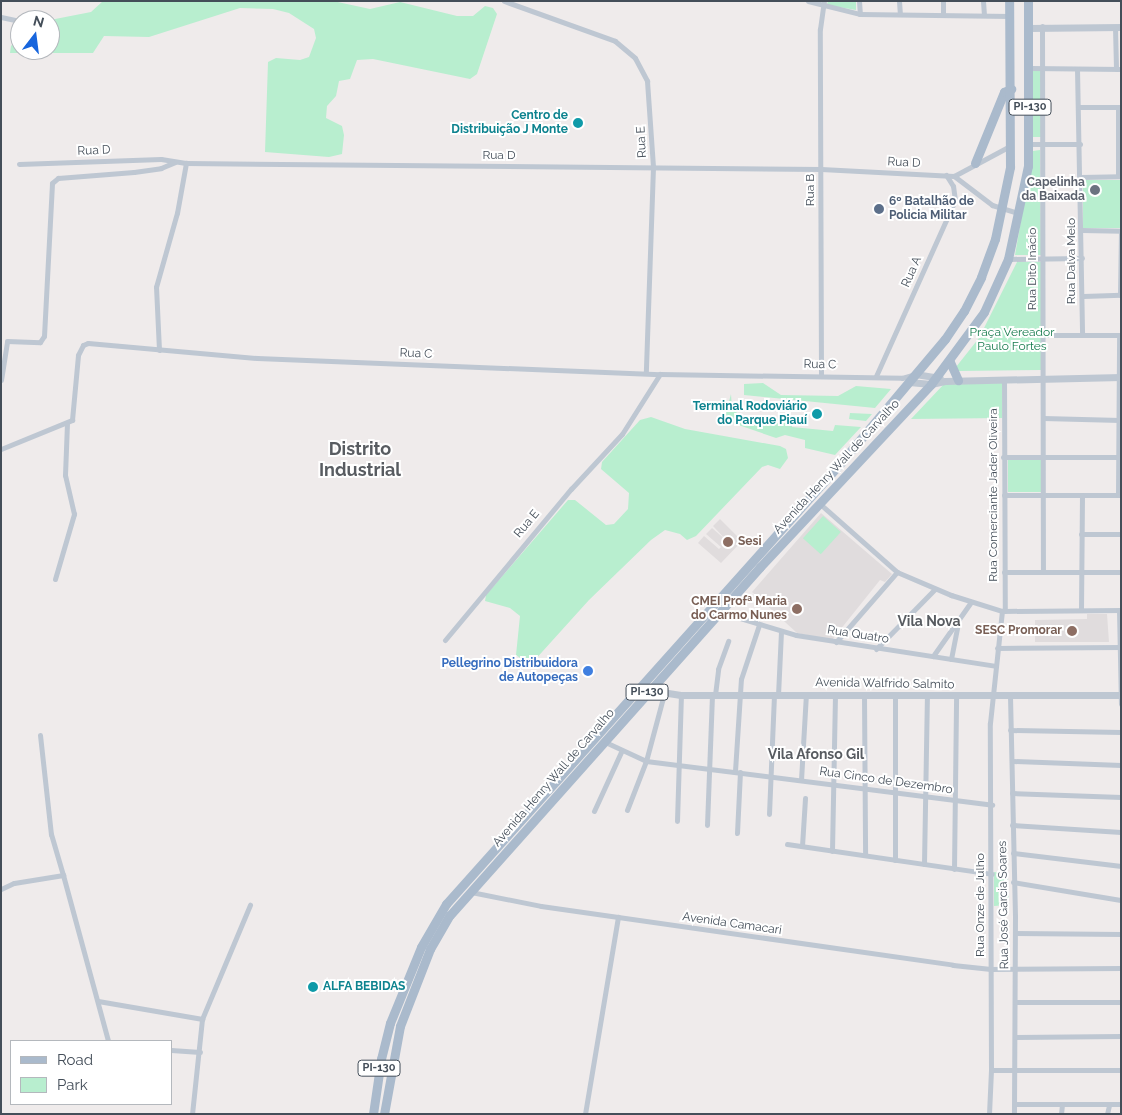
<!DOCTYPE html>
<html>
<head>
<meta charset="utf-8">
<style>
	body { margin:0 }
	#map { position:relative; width:1122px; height:1115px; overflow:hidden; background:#efebeb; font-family:Raleway,sans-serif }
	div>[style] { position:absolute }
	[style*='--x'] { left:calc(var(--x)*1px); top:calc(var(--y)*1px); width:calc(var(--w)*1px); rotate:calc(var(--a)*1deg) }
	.education>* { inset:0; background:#e0dcdd }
	.green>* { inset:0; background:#b8eecf; transform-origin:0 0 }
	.minor>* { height:5px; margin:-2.5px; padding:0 2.5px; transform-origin:2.5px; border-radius:2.5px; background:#bec7d2 }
	.tertiary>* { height:7px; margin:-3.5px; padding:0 3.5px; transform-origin:3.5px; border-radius:3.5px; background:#bec7d2 }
	.primary>* { height:9px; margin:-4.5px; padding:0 4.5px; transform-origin:4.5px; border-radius:4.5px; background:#aabacc }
	.dots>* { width:14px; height:14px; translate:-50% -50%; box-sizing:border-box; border:2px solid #fff; border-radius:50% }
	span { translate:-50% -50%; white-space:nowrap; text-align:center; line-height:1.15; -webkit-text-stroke:4px #fff; paint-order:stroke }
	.shield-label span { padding:1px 4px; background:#fff; border:1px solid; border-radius:4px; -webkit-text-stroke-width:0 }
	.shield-label { font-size:11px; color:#444e59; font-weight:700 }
	.culture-label { font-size:12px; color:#0d838f; font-weight:700 }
	.right { translate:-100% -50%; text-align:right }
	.left { translate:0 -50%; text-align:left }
	.street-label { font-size:12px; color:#444e59 }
	.worship-label { font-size:12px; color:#5b616d; font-weight:700 }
	.service-label { font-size:12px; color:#4e5e75; font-weight:700 }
	.park-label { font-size:12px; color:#157a4c }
	.education-label { font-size:12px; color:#785e54; font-weight:700 }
	.shop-label { font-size:12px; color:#366cbe; font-weight:700 }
	.neighbourhood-label { font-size:14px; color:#585c61; font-weight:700 }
	.district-label { font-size:18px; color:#585c61; font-weight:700 }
	.frame { position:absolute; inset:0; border:2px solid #444e59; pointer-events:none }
	.legend { position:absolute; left:10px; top:1040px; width:162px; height:65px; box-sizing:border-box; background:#fff; border:1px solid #b4b8bd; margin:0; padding:6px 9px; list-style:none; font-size:15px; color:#444e59 }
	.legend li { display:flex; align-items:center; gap:10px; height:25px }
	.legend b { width:25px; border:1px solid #b4b8bd }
	.north { position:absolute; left:10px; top:10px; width:50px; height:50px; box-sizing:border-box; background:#fff; border:1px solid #b4b8bd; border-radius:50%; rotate:15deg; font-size:14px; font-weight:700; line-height:20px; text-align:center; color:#444e59 }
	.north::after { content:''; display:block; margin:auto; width:18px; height:22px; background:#1765dd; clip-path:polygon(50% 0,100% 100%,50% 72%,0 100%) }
</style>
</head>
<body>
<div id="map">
	<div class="education">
		<div style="clip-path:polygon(821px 513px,892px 574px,885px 582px,880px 580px,832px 640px,797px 633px,752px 592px)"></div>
		<div style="clip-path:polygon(720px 519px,742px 541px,721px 563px,698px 543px,704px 536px,719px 549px,721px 547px,706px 534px,712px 528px,727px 541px,713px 526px)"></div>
		<div style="clip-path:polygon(1087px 614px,1107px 614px,1109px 642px,1035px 642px,1035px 620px,1087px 619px)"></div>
	</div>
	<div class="green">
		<div style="clip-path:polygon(103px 1px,333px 1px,370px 9px,400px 2px,457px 16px,473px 16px,485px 6px,493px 8px,497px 14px,477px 74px,470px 79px,373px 59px,357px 60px,350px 79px,339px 81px,336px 96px,327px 106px,326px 118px,342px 126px,344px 135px,342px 154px,329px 157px,265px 152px,268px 62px,276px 58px,300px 60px,309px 57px,316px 38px,314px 29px,289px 13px,273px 9px,240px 8px,149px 37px,104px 36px,93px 53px,10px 53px,11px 46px,20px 36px,20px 50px,50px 50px,50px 20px,91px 12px)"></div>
		<div style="clip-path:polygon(828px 1px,856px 1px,856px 10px,827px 5px)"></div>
		<div style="left:1033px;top:71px;width:8px;height:66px"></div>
		<div style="clip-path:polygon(1040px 150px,1041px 255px,1015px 255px,1033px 151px)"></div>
		<div style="left:1083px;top:180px;width:38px;height:48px"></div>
		<div style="clip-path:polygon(1017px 262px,1041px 262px,1041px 370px,958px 371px,956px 367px,979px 338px)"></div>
		<div style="clip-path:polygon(763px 383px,781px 395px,838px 396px,856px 386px,891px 389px,875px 408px,744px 395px,744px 384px)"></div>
		<div style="clip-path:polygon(1002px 383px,1002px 418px,911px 419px,944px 384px)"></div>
		<div style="clip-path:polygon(731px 394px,732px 409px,741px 416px,792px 420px,792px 427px,833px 431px,835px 425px,861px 427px,835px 455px,805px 448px,805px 440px,785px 435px,776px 438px,724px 420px)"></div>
		<div style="clip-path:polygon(850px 413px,872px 414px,866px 421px,849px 419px)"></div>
		<div style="clip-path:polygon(651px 417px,685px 429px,780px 446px,786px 449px,788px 458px,780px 469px,768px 465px,762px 467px,696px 536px,687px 540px,680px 534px,665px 530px,651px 540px,589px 600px,533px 662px,523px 660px,516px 655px,520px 616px,510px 608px,485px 601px,486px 595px,568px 500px,575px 500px,606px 525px,614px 524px,628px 509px,629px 493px,601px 469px,602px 462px,640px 420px)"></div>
		<div style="left:1008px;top:460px;width:33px;height:32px"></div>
		<div style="left:823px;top:516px;width:24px;height:30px;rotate:42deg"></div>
		<div style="clip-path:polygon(994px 872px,1007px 873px,1009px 905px,994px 906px)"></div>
	</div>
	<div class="minor">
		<div style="--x:504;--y:1;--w:118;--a:19.8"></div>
		<div style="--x:615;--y:41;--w:26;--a:40"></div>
		<div style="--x:635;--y:58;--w:26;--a:62"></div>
		<div style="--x:647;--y:81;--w:86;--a:86"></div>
		<div style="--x:653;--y:167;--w:205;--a:92"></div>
		<div style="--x:808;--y:1;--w:54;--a:14"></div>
		<div style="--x:860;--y:14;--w:150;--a:0.8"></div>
		<div style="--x:859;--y:1;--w:13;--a:86"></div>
		<div style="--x:899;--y:1;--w:13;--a:86"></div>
		<div style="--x:943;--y:1;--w:14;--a:90"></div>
		<div style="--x:983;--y:1;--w:14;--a:86"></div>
		<div style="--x:1;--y:17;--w:19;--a:12"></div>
		<div style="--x:1042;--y:26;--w:546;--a:89.9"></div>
		<div style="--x:1115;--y:27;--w:42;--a:88.6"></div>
		<div style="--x:1031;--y:68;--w:90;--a:0.6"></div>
		<div style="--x:1077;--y:69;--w:265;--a:88.9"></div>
		<div style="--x:1079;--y:107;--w:42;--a:0"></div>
		<div style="--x:1118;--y:107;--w:69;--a:90"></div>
		<div style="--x:1030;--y:144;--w:50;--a:0"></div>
		<div style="--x:19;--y:164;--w:142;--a:-2"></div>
		<div style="--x:161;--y:159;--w:25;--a:9"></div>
		<div style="--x:186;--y:163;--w:635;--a:0.54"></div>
		<div style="--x:821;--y:169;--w:133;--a:3"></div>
		<div style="--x:954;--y:176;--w:64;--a:-28.2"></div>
		<div style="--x:954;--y:176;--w:48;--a:37.3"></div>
		<div style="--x:992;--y:205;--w:28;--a:17"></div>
		<div style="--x:1081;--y:177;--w:39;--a:-1"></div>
		<div style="--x:1082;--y:230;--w:39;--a:1"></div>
		<div style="--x:1008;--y:259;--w:74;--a:-0.8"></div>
		<div style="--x:1120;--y:295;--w:64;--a:-89.1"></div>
		<div style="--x:1083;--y:296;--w:38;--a:-2"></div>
		<div style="--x:1044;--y:335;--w:76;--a:0"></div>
		<div style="--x:159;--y:350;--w:63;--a:-92.7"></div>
		<div style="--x:156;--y:287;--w:77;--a:-74.2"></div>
		<div style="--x:177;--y:213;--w:51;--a:-79.8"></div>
		<div style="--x:821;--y:375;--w:346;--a:-90.2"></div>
		<div style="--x:820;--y:29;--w:28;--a:-82"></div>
		<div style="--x:876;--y:376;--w:193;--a:-65.8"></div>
		<div style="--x:955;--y:200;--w:14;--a:-98"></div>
		<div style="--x:953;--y:186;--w:13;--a:-122"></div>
		<div style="--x:1004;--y:379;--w:232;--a:89.8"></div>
		<div style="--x:1;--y:380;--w:39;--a:-81"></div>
		<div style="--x:7;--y:341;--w:33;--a:2"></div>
		<div style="--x:40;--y:342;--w:7;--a:-56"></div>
		<div style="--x:44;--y:336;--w:153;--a:-87"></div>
		<div style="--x:52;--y:183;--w:8;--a:-40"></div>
		<div style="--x:58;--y:178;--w:76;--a:-4.5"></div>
		<div style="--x:134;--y:172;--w:27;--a:-8"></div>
		<div style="--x:161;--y:168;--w:15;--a:-23"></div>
		<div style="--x:1043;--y:418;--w:77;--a:1.5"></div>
		<div style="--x:1;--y:449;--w:77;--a:-22.2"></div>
		<div style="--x:72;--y:420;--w:65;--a:-84.7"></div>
		<div style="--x:78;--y:355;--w:11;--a:-63"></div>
		<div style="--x:83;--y:345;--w:5;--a:-22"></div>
		<div style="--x:88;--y:343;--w:170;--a:5.1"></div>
		<div style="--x:257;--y:358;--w:403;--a:2.3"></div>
		<div style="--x:660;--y:374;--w:242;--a:0.9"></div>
		<div style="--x:902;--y:378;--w:10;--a:-17"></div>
		<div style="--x:1003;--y:457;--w:116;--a:0"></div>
		<div style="--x:1004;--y:495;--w:117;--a:0"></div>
		<div style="--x:1118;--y:495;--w:160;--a:-89.6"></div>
		<div style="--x:819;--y:503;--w:104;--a:41.5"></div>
		<div style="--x:897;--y:572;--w:59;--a:23.1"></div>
		<div style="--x:951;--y:595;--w:53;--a:17.4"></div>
		<div style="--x:1002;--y:611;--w:119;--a:-0.5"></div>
		<div style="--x:1081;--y:534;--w:40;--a:0"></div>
		<div style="--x:1004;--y:572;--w:117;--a:0"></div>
		<div style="--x:55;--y:579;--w:68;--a:-73.7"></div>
		<div style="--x:74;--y:514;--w:40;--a:-103"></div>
		<div style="--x:65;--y:475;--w:51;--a:-87.8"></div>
		<div style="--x:1081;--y:610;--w:115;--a:-89.5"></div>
		<div style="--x:1119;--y:610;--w:94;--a:88.8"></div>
		<div style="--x:720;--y:612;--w:79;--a:16.8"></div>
		<div style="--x:796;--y:635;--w:202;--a:8.8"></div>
		<div style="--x:445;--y:640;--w:197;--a:-50.2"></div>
		<div style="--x:571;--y:489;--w:75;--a:-47.2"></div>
		<div style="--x:622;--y:434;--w:71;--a:-57.7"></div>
		<div style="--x:836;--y:642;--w:93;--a:-48.9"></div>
		<div style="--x:997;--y:648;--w:124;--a:-0.5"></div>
		<div style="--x:876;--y:649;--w:84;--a:-45.5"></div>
		<div style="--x:933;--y:656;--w:66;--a:-54.9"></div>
		<div style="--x:951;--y:659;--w:36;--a:-79"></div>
		<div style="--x:715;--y:695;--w:26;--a:-83"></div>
		<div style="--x:718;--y:669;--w:30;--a:-70"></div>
		<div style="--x:778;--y:695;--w:64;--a:-87.3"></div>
		<div style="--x:864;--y:695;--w:160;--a:89.6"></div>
		<div style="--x:1010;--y:696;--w:220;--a:88.7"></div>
		<div style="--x:1015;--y:916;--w:198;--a:90.3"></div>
		<div style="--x:1010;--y:730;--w:111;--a:1"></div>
		<div style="--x:40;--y:735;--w:100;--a:83.7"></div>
		<div style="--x:51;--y:834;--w:43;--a:73.7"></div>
		<div style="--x:603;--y:741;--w:47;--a:24.9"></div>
		<div style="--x:646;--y:761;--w:349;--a:7.2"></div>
		<div style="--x:1013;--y:761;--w:108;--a:2.1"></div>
		<div style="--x:735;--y:771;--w:92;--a:-86.3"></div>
		<div style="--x:741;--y:679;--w:57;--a:-71.6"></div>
		<div style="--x:801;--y:780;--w:86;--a:-86.7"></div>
		<div style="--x:1012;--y:793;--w:109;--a:2.1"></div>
		<div style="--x:627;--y:810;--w:53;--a:-68.8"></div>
		<div style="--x:646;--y:761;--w:69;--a:-75"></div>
		<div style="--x:594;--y:811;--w:65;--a:-65.4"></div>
		<div style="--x:769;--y:814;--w:119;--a:-87.6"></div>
		<div style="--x:677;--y:821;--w:126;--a:-88.2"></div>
		<div style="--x:707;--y:825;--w:130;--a:-87.8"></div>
		<div style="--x:1012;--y:825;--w:109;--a:3.7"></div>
		<div style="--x:737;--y:833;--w:61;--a:-87.2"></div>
		<div style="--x:787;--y:844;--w:207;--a:8.3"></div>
		<div style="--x:802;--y:846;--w:48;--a:-86.4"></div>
		<div style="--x:832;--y:851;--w:157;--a:-88.9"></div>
		<div style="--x:1013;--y:853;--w:109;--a:6.9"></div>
		<div style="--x:895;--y:860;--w:165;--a:-90"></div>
		<div style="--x:924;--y:864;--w:169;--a:-89"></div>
		<div style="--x:954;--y:869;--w:173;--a:-89.3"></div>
		<div style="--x:1013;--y:882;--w:109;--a:9.5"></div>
		<div style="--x:1;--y:889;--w:14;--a:-25"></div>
		<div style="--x:14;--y:883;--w:50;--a:-9.3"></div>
		<div style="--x:63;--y:875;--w:172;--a:74.8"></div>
		<div style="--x:471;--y:892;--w:71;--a:11.3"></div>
		<div style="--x:541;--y:906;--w:416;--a:8.1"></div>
		<div style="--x:953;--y:965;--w:38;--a:6"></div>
		<div style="--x:991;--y:969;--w:130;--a:-0.4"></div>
		<div style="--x:1015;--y:933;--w:106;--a:0.5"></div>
		<div style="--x:98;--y:1001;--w:106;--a:9.8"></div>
		<div style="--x:202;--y:1019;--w:96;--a:96"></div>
		<div style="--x:1015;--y:1002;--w:106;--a:0"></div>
		<div style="--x:202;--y:1019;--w:124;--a:-67.2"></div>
		<div style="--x:1015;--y:1037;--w:106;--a:-0.5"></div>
		<div style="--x:171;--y:1050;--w:29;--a:4"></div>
		<div style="--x:991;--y:1070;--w:130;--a:0"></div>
		<div style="--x:1016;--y:1104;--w:105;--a:0"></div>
		<div style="--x:585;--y:1114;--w:200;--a:-80.5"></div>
		<div style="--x:989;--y:1114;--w:44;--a:-87.4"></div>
		<div style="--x:991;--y:1070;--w:347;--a:-90.2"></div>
		<div style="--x:990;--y:723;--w:113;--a:-83.9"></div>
		<div style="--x:1061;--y:1114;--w:9;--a:-84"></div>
		<div style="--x:1107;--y:1114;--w:9;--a:-77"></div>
	</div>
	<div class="tertiary">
		<div style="--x:1029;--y:28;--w:92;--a:-0.6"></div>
		<div style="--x:915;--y:374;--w:25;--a:9"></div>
		<div style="--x:909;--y:382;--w:22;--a:5"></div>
		<div style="--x:931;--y:384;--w:14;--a:-12"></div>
		<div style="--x:945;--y:381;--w:176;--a:-1.3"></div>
		<div style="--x:649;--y:690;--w:32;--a:9"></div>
		<div style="--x:681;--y:695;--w:440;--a:0"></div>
	</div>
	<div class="primary">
		<div style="--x:975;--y:163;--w:77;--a:-67.8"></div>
		<div style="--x:1004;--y:92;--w:8;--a:-23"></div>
		<div style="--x:950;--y:362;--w:20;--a:66"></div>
		<div style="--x:373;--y:1114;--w:56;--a:-81.7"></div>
		<div style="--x:381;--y:1059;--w:37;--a:-76"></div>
		<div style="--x:390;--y:1023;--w:82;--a:-67.8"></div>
		<div style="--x:421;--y:947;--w:50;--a:-59.8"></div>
		<div style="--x:446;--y:904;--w:588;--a:-48.17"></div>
		<div style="--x:838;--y:466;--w:166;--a:-49.9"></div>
		<div style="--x:945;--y:339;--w:34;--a:-56"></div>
		<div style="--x:964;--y:311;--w:38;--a:-63"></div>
		<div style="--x:981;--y:277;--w:40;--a:-69.8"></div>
		<div style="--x:995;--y:239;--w:74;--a:-78.2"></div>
		<div style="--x:1010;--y:167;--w:166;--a:-90.3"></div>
		<div style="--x:384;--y:1114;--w:89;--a:-79.7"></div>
		<div style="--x:400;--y:1026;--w:83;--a:-68.7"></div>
		<div style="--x:430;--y:949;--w:39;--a:-60"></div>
		<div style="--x:450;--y:915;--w:466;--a:-48.3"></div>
		<div style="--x:760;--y:567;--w:250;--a:-46.9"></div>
		<div style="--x:931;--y:384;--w:89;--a:-53.6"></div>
		<div style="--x:984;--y:312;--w:58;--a:-65.6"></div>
		<div style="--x:1008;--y:259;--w:95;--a:-77.9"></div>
		<div style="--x:1028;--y:166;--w:165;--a:-90"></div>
	</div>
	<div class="dots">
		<div style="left:578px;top:123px;background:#0f9aa8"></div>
		<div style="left:1095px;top:190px;background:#6b7280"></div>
		<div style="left:879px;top:209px;background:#5c6f8a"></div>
		<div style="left:817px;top:414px;background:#0f9aa8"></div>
		<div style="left:728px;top:542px;background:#8d6e63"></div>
		<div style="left:797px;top:609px;background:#8d6e63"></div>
		<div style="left:1072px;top:631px;background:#8d6e63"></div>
		<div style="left:588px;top:671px;background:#3f7fe0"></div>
		<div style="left:313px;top:987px;background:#0f9aa8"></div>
	</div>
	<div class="shield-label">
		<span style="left:1030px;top:107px">PI-130</span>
		<span style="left:647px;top:692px">PI-130</span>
		<span style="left:379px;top:1068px">PI-130</span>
	</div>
	<div class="culture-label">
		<span class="right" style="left:568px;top:123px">Centro de<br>Distribuição J Monte</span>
		<span class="right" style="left:807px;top:414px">Terminal Rodoviário<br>do Parque Piauí</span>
		<span class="left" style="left:323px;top:987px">ALFA BEBIDAS</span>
	</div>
	<div class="street-label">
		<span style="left:642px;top:142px;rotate:-93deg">Rua E</span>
		<span style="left:94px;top:151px;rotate:-2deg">Rua D</span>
		<span style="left:499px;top:156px">Rua D</span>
		<span style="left:904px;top:163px;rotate:3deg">Rua D</span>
		<span style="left:811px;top:190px;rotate:-90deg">Rua B</span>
		<span style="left:1072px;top:261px;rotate:-90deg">Rua Dalva Melo</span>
		<span style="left:1033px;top:269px;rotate:-90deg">Rua Dito Inácio</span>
		<span style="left:912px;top:272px;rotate:-66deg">Rua A</span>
		<span style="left:416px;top:354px;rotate:2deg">Rua C</span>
		<span style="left:820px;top:365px;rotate:1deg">Rua C</span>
		<span style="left:837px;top:467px;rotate:-47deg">Avenida Henry Wall de Carvalho</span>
		<span style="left:994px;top:495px;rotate:-90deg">Rua Comerciante Jader Oliveira</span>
		<span style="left:527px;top:524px;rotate:-50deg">Rua E</span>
		<span style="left:858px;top:635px;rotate:9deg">Rua Quatro</span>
		<span style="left:885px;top:684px;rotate:1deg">Avenida Walfrido Salmito</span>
		<span style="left:554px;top:778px;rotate:-49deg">Avenida Henry Wall de Carvalho</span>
		<span style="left:886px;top:781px;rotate:8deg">Rua Cinco de Dezembro</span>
		<span style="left:981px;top:905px;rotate:-90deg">Rua Onze de Julho</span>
		<span style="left:1004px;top:905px;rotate:-91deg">Rua José Garcia Soares</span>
		<span style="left:732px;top:924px;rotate:8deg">Avenida Camacari</span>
	</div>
	<div class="worship-label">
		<span class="right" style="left:1085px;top:190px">Capelinha<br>da Baixada</span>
	</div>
	<div class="service-label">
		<span class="left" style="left:889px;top:209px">6º Batalhão de<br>Policia Militar</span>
	</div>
	<div class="park-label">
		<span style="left:1012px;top:340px">Praça Vereador<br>Paulo Fortes</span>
	</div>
	<div class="education-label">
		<span class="left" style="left:738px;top:542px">Sesi</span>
		<span class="right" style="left:787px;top:609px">CMEI Profª Maria<br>do Carmo Nunes</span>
		<span class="right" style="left:1062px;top:631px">SESC Promorar</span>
	</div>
	<div class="shop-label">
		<span class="right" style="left:578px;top:671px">Pellegrino Distribuidora<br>de Autopeças</span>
	</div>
	<div class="neighbourhood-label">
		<span style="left:929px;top:621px">Vila Nova</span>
		<span style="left:816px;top:754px">Vila Afonso Gil</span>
	</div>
	<div class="district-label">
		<span style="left:360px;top:460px">Distrito<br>Industrial</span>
	</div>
	<div class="frame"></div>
	<ul class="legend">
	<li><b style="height:6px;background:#aabacc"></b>Road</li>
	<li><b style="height:14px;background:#b8eecf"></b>Park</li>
	</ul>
	<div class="north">N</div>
</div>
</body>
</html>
